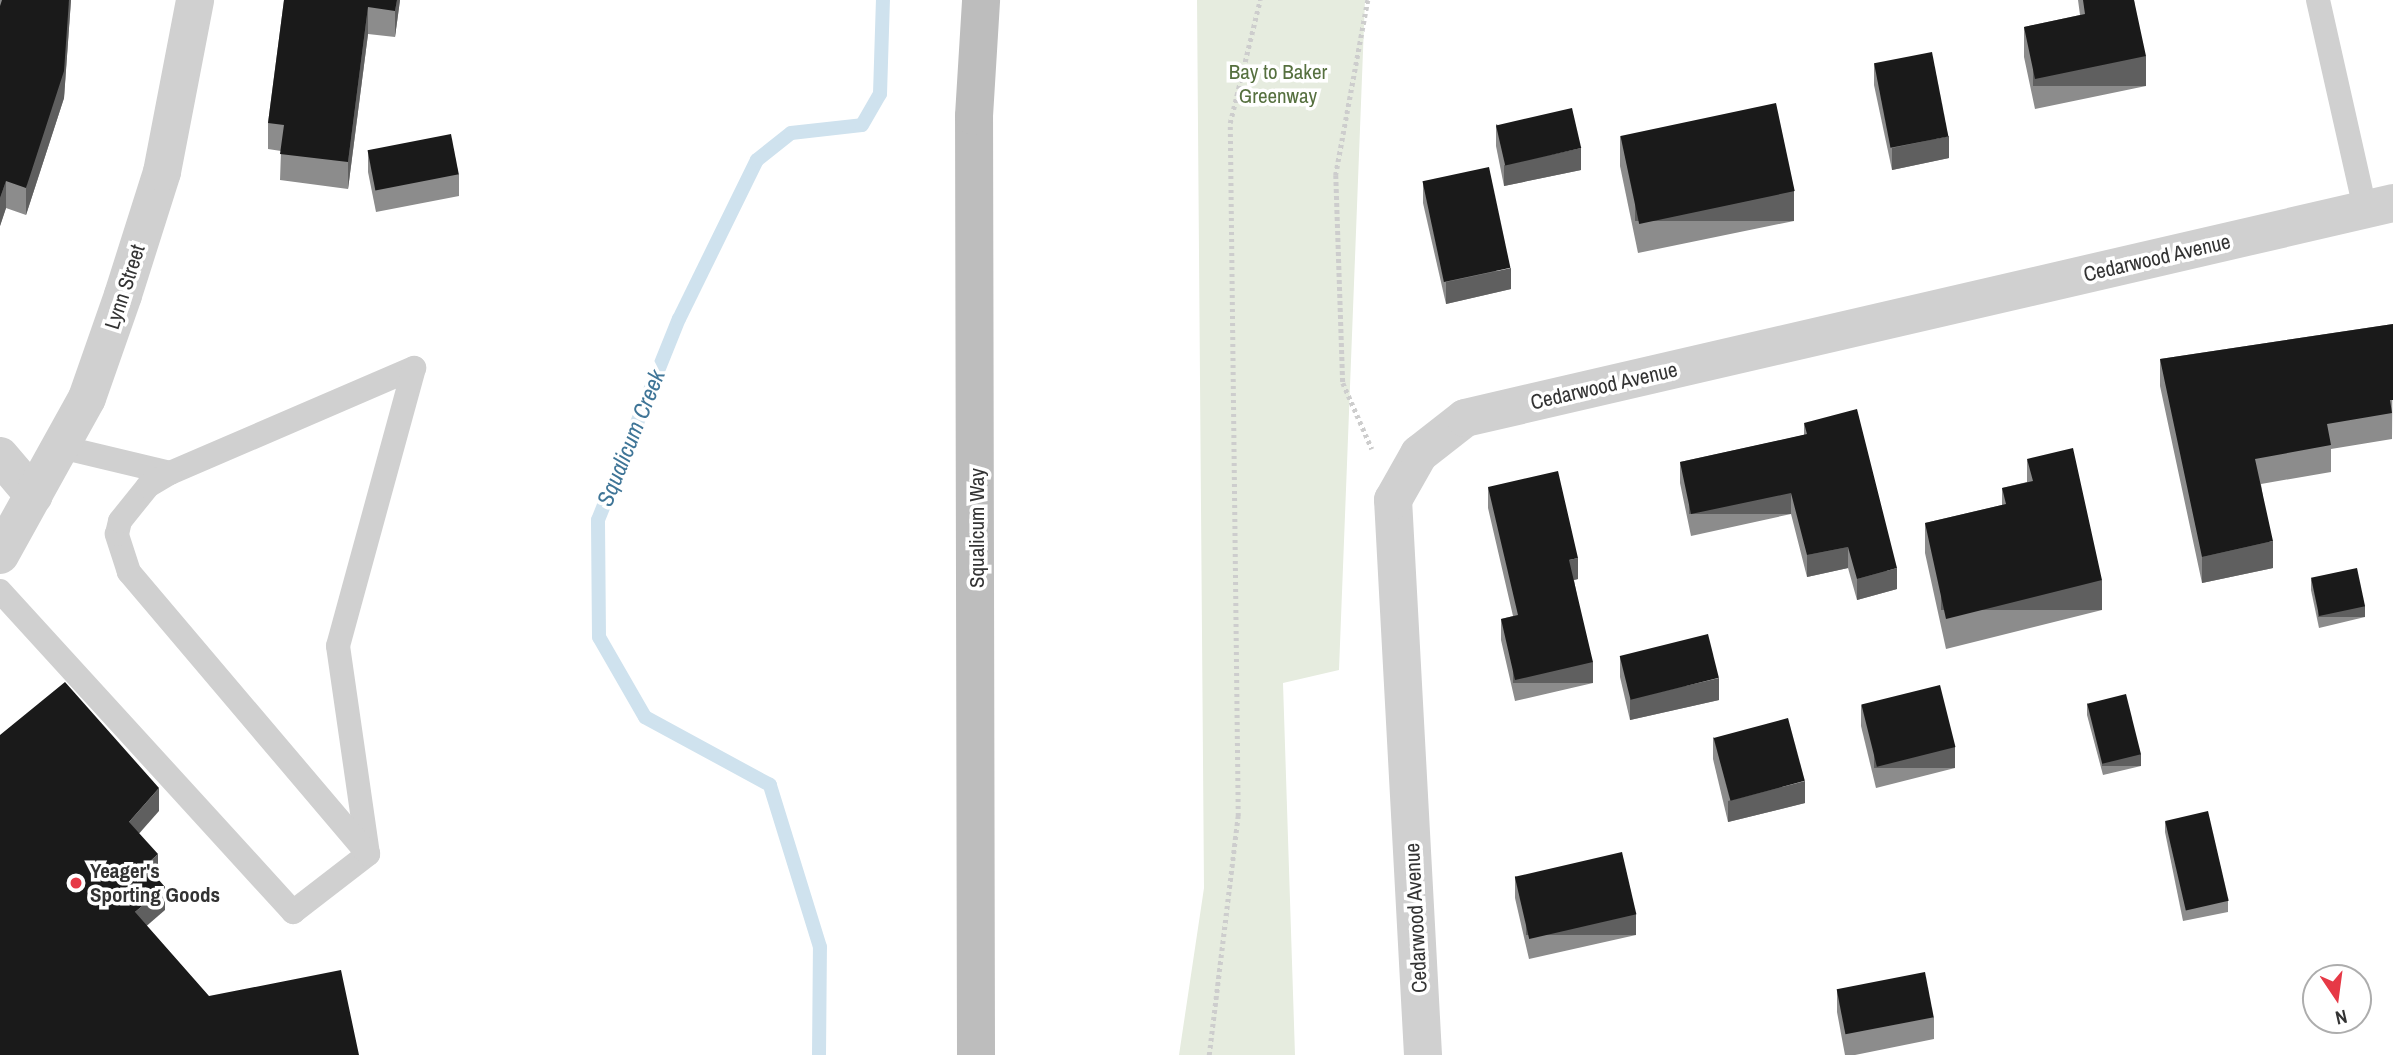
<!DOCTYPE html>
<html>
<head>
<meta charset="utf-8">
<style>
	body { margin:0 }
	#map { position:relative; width:2393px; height:1055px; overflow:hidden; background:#fff; font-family:"Archivo Narrow",sans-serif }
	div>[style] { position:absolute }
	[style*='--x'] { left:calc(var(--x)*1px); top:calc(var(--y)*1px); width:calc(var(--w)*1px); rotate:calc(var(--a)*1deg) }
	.green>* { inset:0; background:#e6ecdf }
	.stream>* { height:14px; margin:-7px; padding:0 7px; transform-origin:7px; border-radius:7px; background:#cfe2ee }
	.path>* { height:4.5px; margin-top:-2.25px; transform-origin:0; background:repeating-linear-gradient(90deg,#cdcdcd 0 3.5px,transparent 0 7px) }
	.lane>* { height:24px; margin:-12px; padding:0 12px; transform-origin:12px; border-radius:12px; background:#d0d0d0 }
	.street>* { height:38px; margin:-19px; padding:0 19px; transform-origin:19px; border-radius:19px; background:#d0d0d0 }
	.secondary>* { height:38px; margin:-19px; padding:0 19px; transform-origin:19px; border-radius:19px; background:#bdbdbd }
	.wall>* { inset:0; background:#8c8c8c }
	.shaded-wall>* { inset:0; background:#5f5f5f; transform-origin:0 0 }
	.building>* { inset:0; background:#1a1a1a; transform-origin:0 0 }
	.dots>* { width:19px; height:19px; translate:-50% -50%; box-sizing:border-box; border:4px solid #fff; border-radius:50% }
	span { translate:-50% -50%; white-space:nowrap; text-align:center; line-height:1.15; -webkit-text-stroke:7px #fff; paint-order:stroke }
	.park-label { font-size:21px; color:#56703f }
	.street-label { font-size:21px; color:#333 }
	.poi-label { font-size:21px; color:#333; font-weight:700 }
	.left { translate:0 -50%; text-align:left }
	.water-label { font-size:23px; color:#3f7597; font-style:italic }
	.north { position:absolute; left:2302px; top:964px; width:70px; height:70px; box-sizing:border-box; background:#fff; border:2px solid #adadad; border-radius:50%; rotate:167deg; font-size:19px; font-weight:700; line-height:28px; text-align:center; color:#333 }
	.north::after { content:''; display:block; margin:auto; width:24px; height:32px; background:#e63946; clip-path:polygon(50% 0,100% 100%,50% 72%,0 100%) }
</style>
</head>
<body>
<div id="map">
	<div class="green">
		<div style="clip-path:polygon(1197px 0,1365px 0,1339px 670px,1283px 683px,1295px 1055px,1179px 1055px,1204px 888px)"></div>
	</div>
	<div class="stream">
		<div style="--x:819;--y:1055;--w:108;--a:-89.5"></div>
		<div style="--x:820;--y:947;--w:170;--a:-107.2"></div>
		<div style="--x:770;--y:785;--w:142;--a:-151.5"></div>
		<div style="--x:645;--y:717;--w:92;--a:-119.9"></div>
		<div style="--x:599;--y:637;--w:117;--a:-90.5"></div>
		<div style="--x:598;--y:520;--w:217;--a:-68.1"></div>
		<div style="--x:679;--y:319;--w:177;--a:-63.9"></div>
		<div style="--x:757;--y:160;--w:43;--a:-38.5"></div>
		<div style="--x:791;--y:133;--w:71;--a:-6.4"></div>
		<div style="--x:862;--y:125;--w:36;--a:-60"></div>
		<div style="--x:880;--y:94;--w:94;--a:-88.2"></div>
	</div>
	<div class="path">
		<div style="--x:1368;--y:0;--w:178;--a:100.4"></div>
		<div style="--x:1336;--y:175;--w:208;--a:88.1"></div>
		<div style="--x:1343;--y:383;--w:72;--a:66.3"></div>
		<div style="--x:1209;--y:1055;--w:241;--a:-83.1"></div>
		<div style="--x:1238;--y:816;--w:693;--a:-90.66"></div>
		<div style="--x:1230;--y:123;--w:127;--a:-76.3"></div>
	</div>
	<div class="lane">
		<div style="--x:2318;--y:0;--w:214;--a:77.3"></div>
		<div style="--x:61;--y:447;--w:112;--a:13.4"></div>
		<div style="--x:170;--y:473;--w:266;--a:-23.3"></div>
		<div style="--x:414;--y:368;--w:288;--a:105.3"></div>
		<div style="--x:338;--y:646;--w:210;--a:81.8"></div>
		<div style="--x:0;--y:591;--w:435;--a:47.6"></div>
		<div style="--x:293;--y:912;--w:95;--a:-37.7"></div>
		<div style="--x:368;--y:854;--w:370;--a:-130.3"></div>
		<div style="--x:129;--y:572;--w:40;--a:-108"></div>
		<div style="--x:117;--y:534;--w:13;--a:-77"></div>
		<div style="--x:120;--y:521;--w:45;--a:-51.3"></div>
		<div style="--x:148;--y:486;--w:26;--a:-31"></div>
	</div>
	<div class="street">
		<div style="--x:0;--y:456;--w:52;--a:49.6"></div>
		<div style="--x:0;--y:555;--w:179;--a:-61"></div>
		<div style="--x:87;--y:398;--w:109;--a:-70.7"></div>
		<div style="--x:123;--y:295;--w:129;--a:-72.4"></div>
		<div style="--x:162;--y:172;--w:175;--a:-79.1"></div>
		<div style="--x:1423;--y:1055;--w:556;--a:-93.09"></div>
		<div style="--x:1393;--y:500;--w:53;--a:-60.5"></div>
		<div style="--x:1419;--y:454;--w:58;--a:-38"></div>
		<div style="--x:1465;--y:418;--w:953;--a:-13.04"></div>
	</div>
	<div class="secondary">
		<div style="--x:976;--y:1055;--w:939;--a:-90.12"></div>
		<div style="--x:974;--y:116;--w:116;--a:-86.5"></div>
	</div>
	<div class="wall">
		<div style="clip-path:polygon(0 0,71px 0,64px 98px,26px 215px,6px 208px,0 226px)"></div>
		<div style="clip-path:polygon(284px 0,400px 0,395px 37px,368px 34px,348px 189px,280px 180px,281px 151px,268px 149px,268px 123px)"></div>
		<div style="clip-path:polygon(2078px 0,2134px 0,2146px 86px,2035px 109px,2024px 57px,2024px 27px,2080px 15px)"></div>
		<div style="clip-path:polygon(1874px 63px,1949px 158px,1892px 170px,1874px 85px)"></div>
		<div style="clip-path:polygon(1496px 124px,1581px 170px,1504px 186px,1496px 146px)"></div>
		<div style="clip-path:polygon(1620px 136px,1794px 221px,1638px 253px,1620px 166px)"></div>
		<div style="clip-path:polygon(368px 150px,459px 174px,459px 196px,376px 212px,368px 172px)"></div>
		<div style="clip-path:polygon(1423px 182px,1511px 289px,1446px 304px,1423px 203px)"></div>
		<div style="clip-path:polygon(2393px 324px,2392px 439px,2331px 449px,2331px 472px,2261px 484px,2273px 568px,2202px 583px,2160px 386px,2160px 359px)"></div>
		<div style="clip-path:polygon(1804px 423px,1897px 589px,1857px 600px,1848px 568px,1807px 577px,1791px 514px,1691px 536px,1680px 483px,1680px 462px,1804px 435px)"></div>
		<div style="clip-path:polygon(2027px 459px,2102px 610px,1946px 649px,1925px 553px,1925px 523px,2002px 505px,2002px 488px,2027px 482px)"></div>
		<div style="clip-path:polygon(1488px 487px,1578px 579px,1574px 580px,1593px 683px,1515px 701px,1501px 640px,1501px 619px,1513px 616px,1488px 508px)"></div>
		<div style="clip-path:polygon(2311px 579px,2365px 617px,2319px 628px,2311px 590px)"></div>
		<div style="clip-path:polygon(1620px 656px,1719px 700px,1630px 720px,1620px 677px)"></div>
		<div style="clip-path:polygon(2087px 703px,2141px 766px,2103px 775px,2087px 715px)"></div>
		<div style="clip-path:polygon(1861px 705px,1955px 768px,1876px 788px,1861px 726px)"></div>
		<div style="clip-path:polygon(1713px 737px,1805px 803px,1728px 822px,1713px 759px)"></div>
		<div style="clip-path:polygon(2165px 821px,2228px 901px,2228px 912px,2183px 921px,2165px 832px)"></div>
		<div style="clip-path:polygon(1515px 876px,1636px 935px,1529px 959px,1515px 898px)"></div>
		<div style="clip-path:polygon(1837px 990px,1934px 1017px,1934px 1039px,1855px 1055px,1845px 1055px,1837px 1012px)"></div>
	</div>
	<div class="shaded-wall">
		<div style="clip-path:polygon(69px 0,71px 0,64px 98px,26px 215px,26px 188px)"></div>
		<div style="clip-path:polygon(397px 0,400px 0,395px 37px,395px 11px)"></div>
		<div style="clip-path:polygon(368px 7px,368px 34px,348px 189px,348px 162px)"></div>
		<div style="left:2146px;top:56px;width:30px;height:113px;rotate:90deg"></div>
		<div style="clip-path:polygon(1949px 136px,1949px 158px,1892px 170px,1892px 148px)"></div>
		<div style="clip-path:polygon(1581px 148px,1581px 170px,1504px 186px,1504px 165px)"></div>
		<div style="clip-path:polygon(6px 181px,6px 208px,0 226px,0 198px)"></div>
		<div style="left:1794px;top:191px;width:30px;height:159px;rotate:90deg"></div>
		<div style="clip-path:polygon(1511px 268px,1511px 289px,1446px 304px,1446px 282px)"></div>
		<div style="left:1791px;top:493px;width:21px;height:102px;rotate:90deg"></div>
		<div style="clip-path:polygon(2273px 541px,2273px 568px,2202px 583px,2202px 557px)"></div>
		<div style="clip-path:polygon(1848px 547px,1848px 568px,1807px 577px,1807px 555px)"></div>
		<div style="clip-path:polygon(1578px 558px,1578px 579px,1569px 581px,1569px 560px)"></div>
		<div style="clip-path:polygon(1897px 568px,1897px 589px,1857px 600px,1857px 579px)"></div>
		<div style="left:2102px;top:580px;width:30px;height:161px;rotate:90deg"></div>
		<div style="left:2365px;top:606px;width:11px;height:47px;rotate:90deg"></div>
		<div style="left:1593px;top:662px;width:21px;height:80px;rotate:90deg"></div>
		<div style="clip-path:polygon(1719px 678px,1719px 700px,1630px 720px,1630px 699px)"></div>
		<div style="left:1955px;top:747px;width:21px;height:81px;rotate:90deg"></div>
		<div style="left:2141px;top:754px;width:12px;height:39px;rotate:90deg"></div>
		<div style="clip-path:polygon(1805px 781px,1805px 803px,1728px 822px,1728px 801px)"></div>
		<div style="clip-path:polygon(159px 788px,159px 811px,129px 845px,129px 822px)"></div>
		<div style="clip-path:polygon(158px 854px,158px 878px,146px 888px,146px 865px)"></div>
		<div style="clip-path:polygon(165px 887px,165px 910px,135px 936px,135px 912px)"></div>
		<div style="left:1636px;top:914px;width:21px;height:110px;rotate:90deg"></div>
	</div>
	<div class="building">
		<div style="clip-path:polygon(2px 0,69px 0,64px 71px,26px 188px,6px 181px,0 198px,0 6px)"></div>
		<div style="clip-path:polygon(284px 0,397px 0,395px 11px,368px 7px,348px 162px,280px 154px,284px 125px,268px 123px)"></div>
		<div style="clip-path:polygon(2083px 0,2134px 0,2146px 56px,2035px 79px,2024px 27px,2085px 14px)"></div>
		<div style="left:1932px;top:52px;width:86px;height:59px;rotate:79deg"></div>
		<div style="left:1776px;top:103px;width:90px;height:159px;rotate:78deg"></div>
		<div style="left:1572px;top:108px;width:41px;height:78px;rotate:77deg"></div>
		<div style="left:451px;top:134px;width:41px;height:85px;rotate:79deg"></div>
		<div style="left:1489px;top:167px;width:103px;height:68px;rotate:78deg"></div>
		<div style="clip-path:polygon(2393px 324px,2393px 400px,2390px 400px,2392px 413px,2327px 424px,2331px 445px,2255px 459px,2273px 541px,2202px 557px,2160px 359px)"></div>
		<div style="clip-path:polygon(1857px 409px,1897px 568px,1857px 579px,1848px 547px,1807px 555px,1791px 493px,1691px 514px,1680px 462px,1807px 434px,1804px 423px)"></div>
		<div style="clip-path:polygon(2073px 448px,2102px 580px,1946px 619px,1925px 523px,2006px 504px,2002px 488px,2033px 481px,2027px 459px)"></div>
		<div style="clip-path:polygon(1558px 471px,1578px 558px,1569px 560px,1593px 662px,1515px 680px,1501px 619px,1518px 615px,1488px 487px)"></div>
		<div style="left:2357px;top:568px;width:39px;height:47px;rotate:78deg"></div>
		<div style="left:1708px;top:634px;width:45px;height:91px;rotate:76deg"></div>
		<div style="clip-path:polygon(65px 682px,159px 788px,129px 822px,158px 854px,146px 865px,165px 887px,135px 912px,209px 996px,341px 970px,359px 1055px,0 1055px,0 735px)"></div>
		<div style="left:1940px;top:685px;width:64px;height:81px;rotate:76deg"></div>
		<div style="left:2126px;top:694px;width:62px;height:40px;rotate:76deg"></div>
		<div style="left:1788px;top:718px;width:65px;height:77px;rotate:75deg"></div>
		<div style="left:2208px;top:811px;width:92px;height:44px;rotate:77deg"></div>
		<div style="left:1622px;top:852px;width:64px;height:110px;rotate:77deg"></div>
		<div style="left:1925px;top:972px;width:46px;height:90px;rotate:79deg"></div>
	</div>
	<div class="dots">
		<div style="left:76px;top:883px;background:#e63946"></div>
	</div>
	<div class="park-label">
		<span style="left:1278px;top:84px">Bay to Baker<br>Greenway</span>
	</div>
	<div class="street-label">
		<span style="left:2157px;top:258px;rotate:-13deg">Cedarwood Avenue</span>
		<span style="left:125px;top:287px;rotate:-72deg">Lynn Street</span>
		<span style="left:1604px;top:386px;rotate:-13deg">Cedarwood Avenue</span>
		<span style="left:977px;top:528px;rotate:-90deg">Squalicum Way</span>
		<span style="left:1416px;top:918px;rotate:-93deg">Cedarwood Avenue</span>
	</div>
	<div class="poi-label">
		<span class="left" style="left:90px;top:883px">Yeager's<br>Sporting Goods</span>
	</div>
	<div class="water-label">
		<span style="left:631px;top:438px;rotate:-68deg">Squalicum Creek</span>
	</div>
	<div class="north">N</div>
</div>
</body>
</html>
